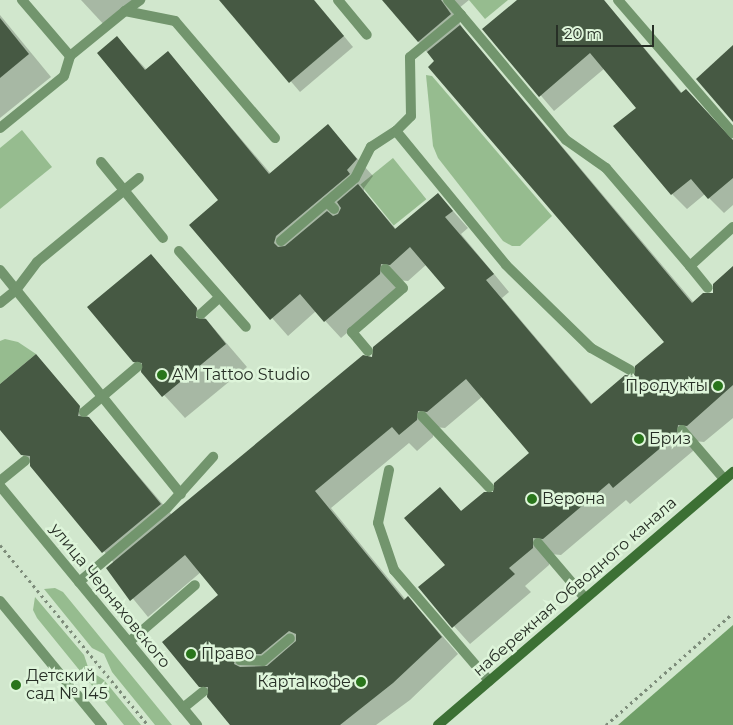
<!DOCTYPE html>
<html>
<head>
<meta charset="utf-8">
<style>
	body { margin:0 }
	#map { position:relative; width:733px; height:725px; overflow:hidden; background:#d1e7cd; font-family:Montserrat,sans-serif }
	div>[style] { position:absolute }
	[style*='--x'] { left:calc(var(--x)*1px); top:calc(var(--y)*1px); width:calc(var(--w)*1px); rotate:calc(var(--a)*1deg) }
	.green>* { inset:0; background:#96bc8f; transform-origin:0 0 }
	.water>* { inset:0; background:#6f9f67 }
	.shadow>* { inset:0; background:#0003 }
	.building>* { inset:0; background:#465943 }
	.path>* { height:3px; margin-top:-1.5px; transform-origin:0; background:repeating-linear-gradient(90deg,#7d8c7a 0 2.5px,transparent 0 6.5px) }
	.service>* { height:10px; margin:-5px; padding:0 5px; transform-origin:5px; border-radius:5px; background:#72956d }
	.minor>* { height:10px; margin:-5px; padding:0 5px; transform-origin:5px; border-radius:5px; background:#72956d }
	.tertiary>* { height:10px; margin:-5px; padding:0 5px; transform-origin:5px; border-radius:5px; background:#72956d }
	.secondary>* { height:10px; margin:-5px; padding:0 5px; transform-origin:5px; border-radius:5px; background:#3c7034 }
	.dots>* { width:14px; height:14px; translate:-50% -50%; box-sizing:border-box; border:2px solid #def5da; border-radius:50% }
	span { translate:-50% -50%; white-space:nowrap; text-align:center; line-height:1.15; -webkit-text-stroke:5px #def5da; paint-order:stroke }
	.poi-label { font-size:16px; color:#272f26 }
	.left { translate:0 -50%; text-align:left }
	.right { translate:-100% -50%; text-align:right }
	.street-label { font-size:16px; color:#272f26 }
	.scale { position:absolute; left:556px; top:25px; width:98px; height:22px; box-sizing:border-box; border:2px solid #272f26; border-top:0; padding-left:6px; font-size:15px; line-height:18px; white-space:nowrap; color:#272f26; -webkit-text-stroke:4px #def5da; paint-order:stroke }
</style>
</head>
<body>
<div id="map">
	<div class="green">
		<div style="clip-path:polygon(469px 0,508px 0,485px 19px)"></div>
		<div style="clip-path:polygon(426px 75px,432px 76px,552px 216px,520px 246px,512px 246px,503px 241px,438px 158px,433px 146px)"></div>
		<div style="clip-path:polygon(22px 130px,52px 167px,0 209px,0 148px)"></div>
		<div style="left:393px;top:158px;width:53px;height:42px;rotate:51deg"></div>
		<div style="clip-path:polygon(5px 339px,18px 342px,36px 354px,0 384px,0 341px)"></div>
		<div style="clip-path:polygon(55px 588px,63px 592px,172px 725px,155px 725px,112px 672px,104px 654px,92px 648px,44px 589px)"></div>
		<div style="clip-path:polygon(35px 597px,84px 655px,89px 670px,104px 680px,141px 725px,124px 725px,37px 618px,33px 610px)"></div>
	</div>
	<div class="water">
		<div style="clip-path:polygon(733px 625px,733px 725px,618px 725px)"></div>
	</div>
	<div class="shadow">
		<div style="clip-path:polygon(81px 0,142px 0,107px 28px)"></div>
		<div style="clip-path:polygon(221px 0,314px 0,353px 47px,300px 92px)"></div>
		<div style="clip-path:polygon(384px 0,469px 0,453px 13px,464px 30px,694px 303px,714px 294px,733px 267px,733px 418px,704px 442px,694px 441px,693px 451px,630px 504px,626px 500px,561px 555px,550px 554px,549px 565px,525px 586px,531px 592px,470px 644px,420px 588px,447px 565px,440px 489px,462px 512px,494px 494px,531px 453px,483px 396px,445px 428px,434px 427px,433px 437px,417px 451px,409px 443px,331px 508px,406px 600px,424px 615px,458px 654px,410px 700px,376px 725px,232px 725px,200px 686px,220px 595px,201px 572px,148px 617px,108px 568px,114px 563px,0 428px,0 386px,36px 356px,172px 515px,373px 358px,447px 288px,427px 264px,408px 281px,397px 280px,396px 291px,341px 338px,316px 311px,288px 336px,190px 225px,220px 201px,117px 38px,147px 70px,168px 53px,271px 174px,328px 126px,373px 176px,364px 188px,364px 192px,396px 229px,438px 194px,468px 228px,461px 234px,509px 292px,502px 298px,592px 404px,635px 377px,666px 342px)"></div>
		<div style="clip-path:polygon(519px 0,604px 0,682px 93px,733px 143px,733px 205px,724px 213px,705px 194px,687px 209px,672px 194px,615px 126px,638px 108px,605px 68px,554px 111px,484px 29px)"></div>
		<div style="clip-path:polygon(0 15px,51px 77px,0 118px)"></div>
		<div style="clip-path:polygon(151px 255px,247px 367px,185px 418px,133px 361px)"></div>
	</div>
	<div class="building">
		<div style="clip-path:polygon(219px 0,314px 0,344px 36px,289px 83px)"></div>
		<div style="clip-path:polygon(382px 0,441px 0,451px 14px,418px 42px)"></div>
		<div style="clip-path:polygon(517px 0,604px 0,681px 93px,686px 89px,733px 140px,733px 178px,708px 199px,691px 179px,671px 195px,613px 126px,636px 108px,590px 53px,539px 97px,482px 29px)"></div>
		<div style="clip-path:polygon(0 18px,29px 54px,0 78px)"></div>
		<div style="clip-path:polygon(evenodd,460px 25px,692px 303px,703px 293px,713px 293px,713px 284px,733px 266px,733px 385px,687px 426px,678px 425px,677px 434px,613px 488px,609px 483px,543px 539px,533px 538px,533px 548px,509px 568px,515px 574px,452px 628px,418px 587px,445px 565px,404px 518px,440px 487px,461px 511px,484px 492px,493px 492px,494px 483px,529px 453px,466px 379px,427px 412px,418px 411px,417px 420px,399px 435px,392px 427px,315px 491px,404px 600px,408px 596px,442px 637px,393px 683px,340px 725px,230px 725px,207px 697px,208px 687px,199px 687px,162px 642px,218px 595px,185px 555px,130px 601px,106px 568px,363px 355px,372px 357px,373px 347px,445px 288px,410px 247px,390px 265px,381px 264px,380px 274px,324px 322px,300px 294px,270px 320px,189px 225px,218px 200px,97px 53px,117px 36px,145px 70px,168px 51px,269px 174px,328px 124px,357px 159px,347px 170px,350px 174px,276px 236px,274px 243px,278px 247px,285px 246px,327px 211px,333px 216px,338px 214px,341px 208px,337px 202px,358px 184px,395px 229px,438px 193px,453px 211px,445px 217px,494px 274px,486px 280px,591px 404px,625px 375px,634px 376px,635px 366px,664px 342px,428px 67px,434px 61px,427px 52px,460px 25px,289px 631px,296px 634px,296px 641px,267px 666px,240px 667px,234px 664px,236px 654px,261px 654px,289px 631px)"></div>
		<div style="clip-path:polygon(733px 45px,733px 122px,696px 79px)"></div>
		<div style="clip-path:polygon(151px 254px,197px 308px,196px 318px,206px 319px,226px 344px,162px 397px,141px 372px,142px 363px,133px 362px,87px 307px)"></div>
		<div style="clip-path:polygon(36px 354px,80px 406px,78px 416px,89px 417px,161px 504px,102px 553px,30px 466px,30px 456px,21px 455px,0 430px,0 384px)"></div>
	</div>
	<div class="path">
		<div style="--x:0;--y:545;--w:233;--a:50.6"></div>
		<div style="--x:606;--y:725;--w:169;--a:-41.4"></div>
	</div>
	<div class="service">
		<div style="--x:338;--y:0;--w:45;--a:50.4"></div>
		<div style="--x:448;--y:0;--w:20;--a:49"></div>
		<div style="--x:618;--y:0;--w:176;--a:49.2"></div>
		<div style="--x:125;--y:11;--w:19;--a:-36"></div>
		<div style="--x:70;--y:56;--w:71;--a:-39.3"></div>
		<div style="--x:125;--y:11;--w:51;--a:11.3"></div>
		<div style="--x:175;--y:21;--w:154;--a:49.5"></div>
		<div style="--x:0;--y:128;--w:82;--a:-39.1"></div>
		<div style="--x:64;--y:76;--w:21;--a:-73"></div>
		<div style="--x:70;--y:56;--w:74;--a:-130.6"></div>
		<div style="--x:396;--y:131;--w:21;--a:-45"></div>
		<div style="--x:411;--y:116;--w:59;--a:-91"></div>
		<div style="--x:410;--y:57;--w:66;--a:-39.5"></div>
		<div style="--x:461;--y:15;--w:163;--a:50"></div>
		<div style="--x:566;--y:140;--w:49;--a:35"></div>
		<div style="--x:606;--y:168;--w:129;--a:49.4"></div>
		<div style="--x:690;--y:266;--w:58;--a:-42.2"></div>
		<div style="--x:101;--y:162;--w:98;--a:50.8"></div>
		<div style="--x:327;--y:202;--w:10;--a:45"></div>
		<div style="--x:281;--y:241;--w:97;--a:-40.4"></div>
		<div style="--x:355;--y:178;--w:35;--a:-63"></div>
		<div style="--x:371;--y:147;--w:30;--a:-33"></div>
		<div style="--x:396;--y:131;--w:173;--a:50.6"></div>
		<div style="--x:506;--y:265;--w:119;--a:44.3"></div>
		<div style="--x:591;--y:348;--w:45;--a:29.4"></div>
		<div style="--x:179;--y:251;--w:101;--a:48.6"></div>
		<div style="--x:690;--y:266;--w:28;--a:51"></div>
		<div style="--x:0;--y:270;--w:288;--a:51.1"></div>
		<div style="--x:0;--y:303;--w:21;--a:-39"></div>
		<div style="--x:16;--y:290;--w:35;--a:-53"></div>
		<div style="--x:37;--y:262;--w:132;--a:-39.5"></div>
		<div style="--x:201;--y:314;--w:25;--a:-42"></div>
		<div style="--x:368;--y:351;--w:25;--a:-130"></div>
		<div style="--x:352;--y:332;--w:67;--a:-40.8"></div>
		<div style="--x:403;--y:288;--w:26;--a:-133"></div>
		<div style="--x:84;--y:412;--w:70;--a:-40.3"></div>
		<div style="--x:422;--y:416;--w:98;--a:46.7"></div>
		<div style="--x:682;--y:430;--w:65;--a:49.4"></div>
		<div style="--x:389;--y:470;--w:54;--a:101.7"></div>
		<div style="--x:378;--y:523;--w:50;--a:71.2"></div>
		<div style="--x:394;--y:570;--w:146;--a:49.4"></div>
		<div style="--x:0;--y:481;--w:32;--a:-39"></div>
		<div style="--x:538;--y:543;--w:72;--a:49.5"></div>
		<div style="--x:79;--y:582;--w:115;--a:-40.1"></div>
		<div style="--x:167;--y:508;--w:69;--a:-48"></div>
		<div style="--x:129;--y:642;--w:87;--a:-40.8"></div>
		<div style="--x:240;--y:660;--w:23;--a:2"></div>
		<div style="--x:263;--y:661;--w:35;--a:-40"></div>
		<div style="--x:183;--y:708;--w:26;--a:-39"></div>
	</div>
	<div class="minor">
		<div style="--x:0;--y:486;--w:310;--a:50.5"></div>
	</div>
	<div class="tertiary">
		<div style="--x:0;--y:601;--w:161;--a:50.6"></div>
	</div>
	<div class="secondary">
		<div style="--x:438;--y:725;--w:389;--a:-40.6"></div>
	</div>
	<div class="dots">
		<div style="left:162px;top:375px;background:#29751b"></div>
		<div style="left:718px;top:386px;background:#29751b"></div>
		<div style="left:639px;top:439px;background:#29751b"></div>
		<div style="left:532px;top:499px;background:#29751b"></div>
		<div style="left:191px;top:654px;background:#29751b"></div>
		<div style="left:361px;top:682px;background:#29751b"></div>
		<div style="left:16px;top:685px;background:#29751b"></div>
	</div>
	<div class="poi-label">
		<span class="left" style="left:172px;top:375px">AM Tattoo Studio</span>
		<span class="right" style="left:708px;top:386px">Продукты</span>
		<span class="left" style="left:649px;top:439px">Бриз</span>
		<span class="left" style="left:542px;top:499px">Верона</span>
		<span class="left" style="left:201px;top:654px">Право</span>
		<span class="left" style="left:26px;top:685px">Детский<br>сад № 145</span>
		<span class="right" style="left:351px;top:682px">Карта кофе</span>
	</div>
	<div class="street-label">
		<span style="left:575px;top:587px;rotate:-41deg">набережная Обводного канала</span>
		<span style="left:110px;top:596px;rotate:51deg">улица Черняховского</span>
	</div>
	<div class="scale">20 m</div>
</div>
</body>
</html>
